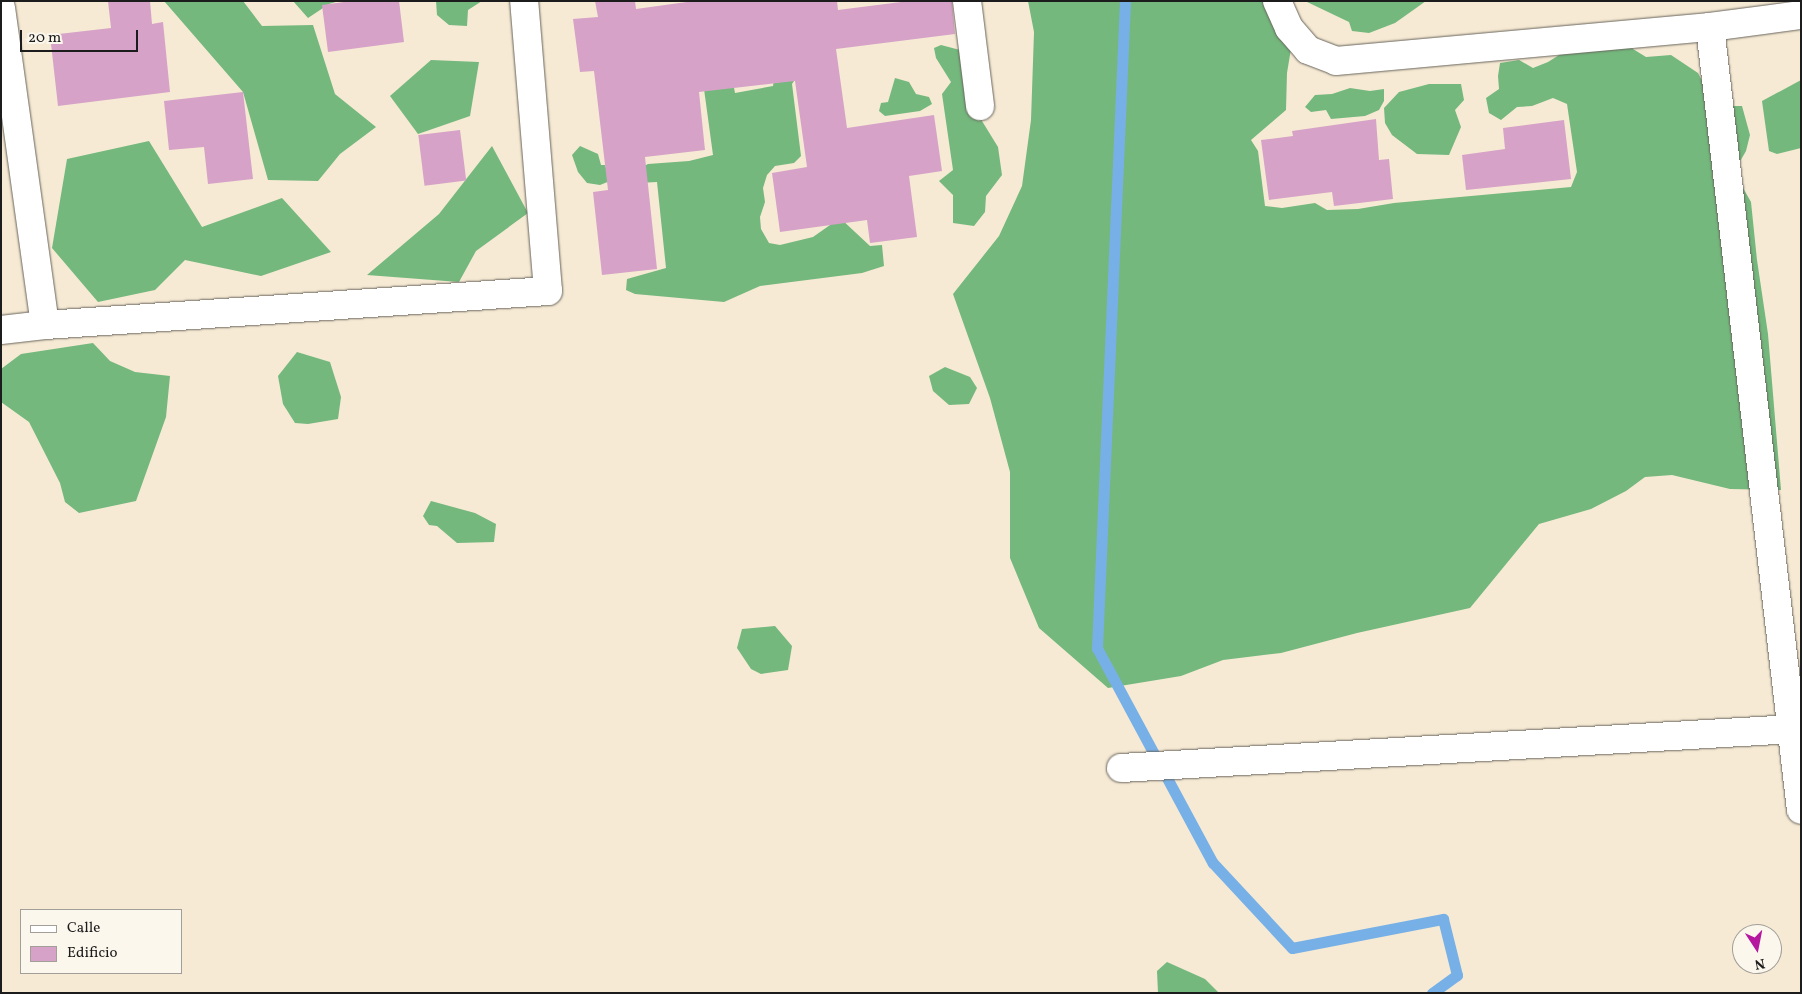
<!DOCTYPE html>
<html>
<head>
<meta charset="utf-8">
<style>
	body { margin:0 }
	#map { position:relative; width:1802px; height:994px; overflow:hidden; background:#f6ead4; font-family:Vollkorn,serif }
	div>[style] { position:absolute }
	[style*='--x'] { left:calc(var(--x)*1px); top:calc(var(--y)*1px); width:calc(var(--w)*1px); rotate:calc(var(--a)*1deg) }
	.forest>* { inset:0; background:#74b87d }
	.stream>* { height:11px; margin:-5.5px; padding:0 5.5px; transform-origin:5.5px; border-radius:5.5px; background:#77b0e7 }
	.building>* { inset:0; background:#d6a2c7; transform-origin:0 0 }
	.roads { filter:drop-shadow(0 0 1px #68645c) drop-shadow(0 0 1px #68645c) }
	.minor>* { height:28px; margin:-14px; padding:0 14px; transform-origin:14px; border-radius:14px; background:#fff }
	span { translate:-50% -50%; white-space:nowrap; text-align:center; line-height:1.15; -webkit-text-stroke:4.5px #fbf7ec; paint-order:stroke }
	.frame { position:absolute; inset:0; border:2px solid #1c1c1c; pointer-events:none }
	.legend { position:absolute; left:20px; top:909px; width:162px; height:65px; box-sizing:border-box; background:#fbf7ec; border:1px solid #a29f99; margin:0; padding:6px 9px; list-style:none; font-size:15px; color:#1c1c1c }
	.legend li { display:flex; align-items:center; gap:10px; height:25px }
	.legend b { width:25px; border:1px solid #a29f99 }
	.north { position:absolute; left:1732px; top:924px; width:50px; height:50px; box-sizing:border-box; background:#fbf7ec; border:1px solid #a29f99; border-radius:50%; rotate:169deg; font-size:14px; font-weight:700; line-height:20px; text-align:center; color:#1c1c1c }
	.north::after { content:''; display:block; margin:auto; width:18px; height:22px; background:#b5179e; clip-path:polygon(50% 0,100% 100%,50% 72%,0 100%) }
	.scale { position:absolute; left:20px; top:30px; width:118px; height:22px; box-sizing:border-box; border:2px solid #1c1c1c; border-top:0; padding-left:6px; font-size:15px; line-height:18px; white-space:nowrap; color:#1c1c1c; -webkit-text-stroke:4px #fbf7ec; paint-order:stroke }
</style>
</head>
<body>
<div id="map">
	<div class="forest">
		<div style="clip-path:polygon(164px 1px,243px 1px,262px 26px,313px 25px,335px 94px,376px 127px,340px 154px,318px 181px,268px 180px,243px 92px)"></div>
		<div style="clip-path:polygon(293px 1px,339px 1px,329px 4px,308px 18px)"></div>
		<div style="clip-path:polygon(436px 1px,482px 1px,468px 10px,467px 26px,449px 25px,437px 15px)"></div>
		<div style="clip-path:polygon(1028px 1px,1263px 1px,1289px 38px,1291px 49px,1287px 73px,1286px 110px,1251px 140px,1258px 151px,1265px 206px,1282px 208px,1315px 203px,1327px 210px,1358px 209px,1394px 203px,1571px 187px,1577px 172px,1567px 104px,1553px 98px,1532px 106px,1517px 107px,1501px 120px,1489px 113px,1486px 98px,1499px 89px,1498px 76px,1500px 63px,1519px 60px,1533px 68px,1548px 62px,1567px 50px,1623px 28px,1633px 49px,1646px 57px,1671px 55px,1698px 73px,1706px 88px,1727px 106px,1742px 106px,1750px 135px,1746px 151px,1734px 172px,1751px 202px,1757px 260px,1768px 334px,1781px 490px,1730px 489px,1672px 475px,1645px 477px,1626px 491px,1591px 509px,1539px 524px,1470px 608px,1357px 633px,1281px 653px,1223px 660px,1181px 676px,1108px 688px,1039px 628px,1010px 558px,1010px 472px,990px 398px,953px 294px,999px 236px,1022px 186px,1031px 120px,1034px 32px)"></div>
		<div style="clip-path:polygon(1305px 1px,1426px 1px,1395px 23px,1369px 33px,1352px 31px,1349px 22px)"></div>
		<div style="clip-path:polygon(941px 45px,960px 50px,981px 109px,982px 121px,998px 147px,1002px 175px,986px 196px,985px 212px,974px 226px,953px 223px,953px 195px,939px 181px,953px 170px,942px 94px,951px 82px,936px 58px,934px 48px)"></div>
		<div style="clip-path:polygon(431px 60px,479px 62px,470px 116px,418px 134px,390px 96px)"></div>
		<div style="clip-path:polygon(729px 61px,735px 93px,773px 86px,775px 73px,798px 75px,792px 84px,801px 156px,794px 163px,775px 166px,767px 175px,763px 188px,765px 202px,760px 217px,761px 229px,769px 243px,780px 245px,813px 237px,840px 218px,870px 246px,882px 245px,884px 266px,862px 273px,760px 286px,724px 302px,635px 294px,626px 290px,627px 279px,666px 268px,657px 182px,638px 183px,633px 172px,648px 164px,689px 161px,713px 155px,704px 89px)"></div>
		<div style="clip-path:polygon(895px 78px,909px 82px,916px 94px,929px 97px,932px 104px,920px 111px,885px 116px,879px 111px,881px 103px,888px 102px)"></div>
		<div style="clip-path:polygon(1801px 80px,1801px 148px,1777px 154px,1769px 151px,1762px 101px)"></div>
		<div style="clip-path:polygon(1429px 84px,1461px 84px,1464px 100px,1455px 110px,1461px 127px,1449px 155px,1417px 154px,1392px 135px,1385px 123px,1384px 108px,1399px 92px)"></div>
		<div style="clip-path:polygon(1350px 88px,1370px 91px,1384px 89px,1384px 101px,1379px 110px,1365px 116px,1331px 119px,1326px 110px,1311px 112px,1305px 107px,1315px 95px,1332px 94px)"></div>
		<div style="clip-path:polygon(149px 141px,202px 227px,282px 198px,331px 252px,261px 276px,185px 260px,155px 290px,98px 302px,52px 248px,67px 159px)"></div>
		<div style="clip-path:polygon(492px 146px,528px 213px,476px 251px,459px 282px,367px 275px,439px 214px)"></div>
		<div style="clip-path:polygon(580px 146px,598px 154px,601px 165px,605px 165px,610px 181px,600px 185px,587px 183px,578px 172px,572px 155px)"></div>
		<div style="clip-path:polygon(93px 343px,110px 361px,135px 372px,170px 376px,166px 417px,136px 501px,79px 513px,65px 502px,60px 483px,29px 422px,1px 402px,1px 369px,21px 354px)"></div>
		<div style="clip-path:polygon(297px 352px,330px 362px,341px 397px,338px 419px,308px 424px,295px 423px,283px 404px,278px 376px)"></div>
		<div style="clip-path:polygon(945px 367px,970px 377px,977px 388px,969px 404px,949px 405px,933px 391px,929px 376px)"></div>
		<div style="clip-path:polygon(431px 501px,475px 513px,496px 524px,494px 542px,457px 543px,437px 526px,429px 525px,423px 516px)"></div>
		<div style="clip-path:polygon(775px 626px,792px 646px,788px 670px,761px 674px,751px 669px,737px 648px,742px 629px)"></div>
		<div style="clip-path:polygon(1167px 962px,1205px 979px,1219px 993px,1158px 993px,1157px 971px)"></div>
	</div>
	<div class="stream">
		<div style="--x:1125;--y:1;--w:648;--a:92.48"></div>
		<div style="--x:1097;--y:648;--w:244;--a:61.7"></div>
		<div style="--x:1213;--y:863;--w:116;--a:47.1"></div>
		<div style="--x:1292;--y:948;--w:154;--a:-10.9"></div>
		<div style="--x:1443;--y:919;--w:58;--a:76"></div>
		<div style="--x:1457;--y:975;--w:31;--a:144"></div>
	</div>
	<div class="building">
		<div style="clip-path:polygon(108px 1px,150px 1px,152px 24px,163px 22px,170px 92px,58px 106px,50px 35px,111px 28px)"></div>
		<div style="clip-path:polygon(351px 1px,399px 1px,404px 42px,328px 52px,322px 5px)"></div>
		<div style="clip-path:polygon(595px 1px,635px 1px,636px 9px,694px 1px,837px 1px,838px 10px,909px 1px,952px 1px,955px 34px,836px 49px,847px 128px,934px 115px,942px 171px,909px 176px,917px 237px,870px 243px,867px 220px,780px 232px,772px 173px,807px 167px,795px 81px,699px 92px,705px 150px,645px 157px,657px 269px,602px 275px,593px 192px,608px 190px,594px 71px,580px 72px,573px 19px,598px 17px)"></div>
		<div style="clip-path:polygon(243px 92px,253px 179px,208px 184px,204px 147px,169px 150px,164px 101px)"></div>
		<div style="clip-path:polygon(1376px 119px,1379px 160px,1389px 159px,1393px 199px,1334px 206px,1332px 192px,1269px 200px,1261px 140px,1293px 136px,1292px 131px)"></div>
		<div style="clip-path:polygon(1564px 120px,1571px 179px,1466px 190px,1462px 155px,1505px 149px,1503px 128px)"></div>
		<div style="left:460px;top:130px;width:51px;height:42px;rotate:83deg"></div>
	</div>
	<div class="roads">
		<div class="minor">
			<div style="--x:967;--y:1;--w:106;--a:82.9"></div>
			<div style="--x:1277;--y:1;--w:30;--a:66"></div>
			<div style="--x:1289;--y:28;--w:29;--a:49"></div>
			<div style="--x:1308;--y:50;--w:30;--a:21"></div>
			<div style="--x:1336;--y:61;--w:376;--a:-5.2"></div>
			<div style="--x:1710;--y:27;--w:92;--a:-7.5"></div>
			<div style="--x:1;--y:8;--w:320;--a:82.1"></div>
			<div style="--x:1710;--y:27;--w:788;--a:83.37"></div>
			<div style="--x:1;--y:330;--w:44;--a:-6.5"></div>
			<div style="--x:45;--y:325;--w:504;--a:-3.87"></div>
			<div style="--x:548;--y:291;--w:291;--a:-94.7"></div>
			<div style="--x:1121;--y:768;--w:673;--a:-3.32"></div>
		</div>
	</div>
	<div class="frame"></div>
	<ul class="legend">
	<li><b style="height:6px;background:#fff"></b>Calle</li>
	<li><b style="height:14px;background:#d6a2c7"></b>Edificio</li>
	</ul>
	<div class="north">N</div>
	<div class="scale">20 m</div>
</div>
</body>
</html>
